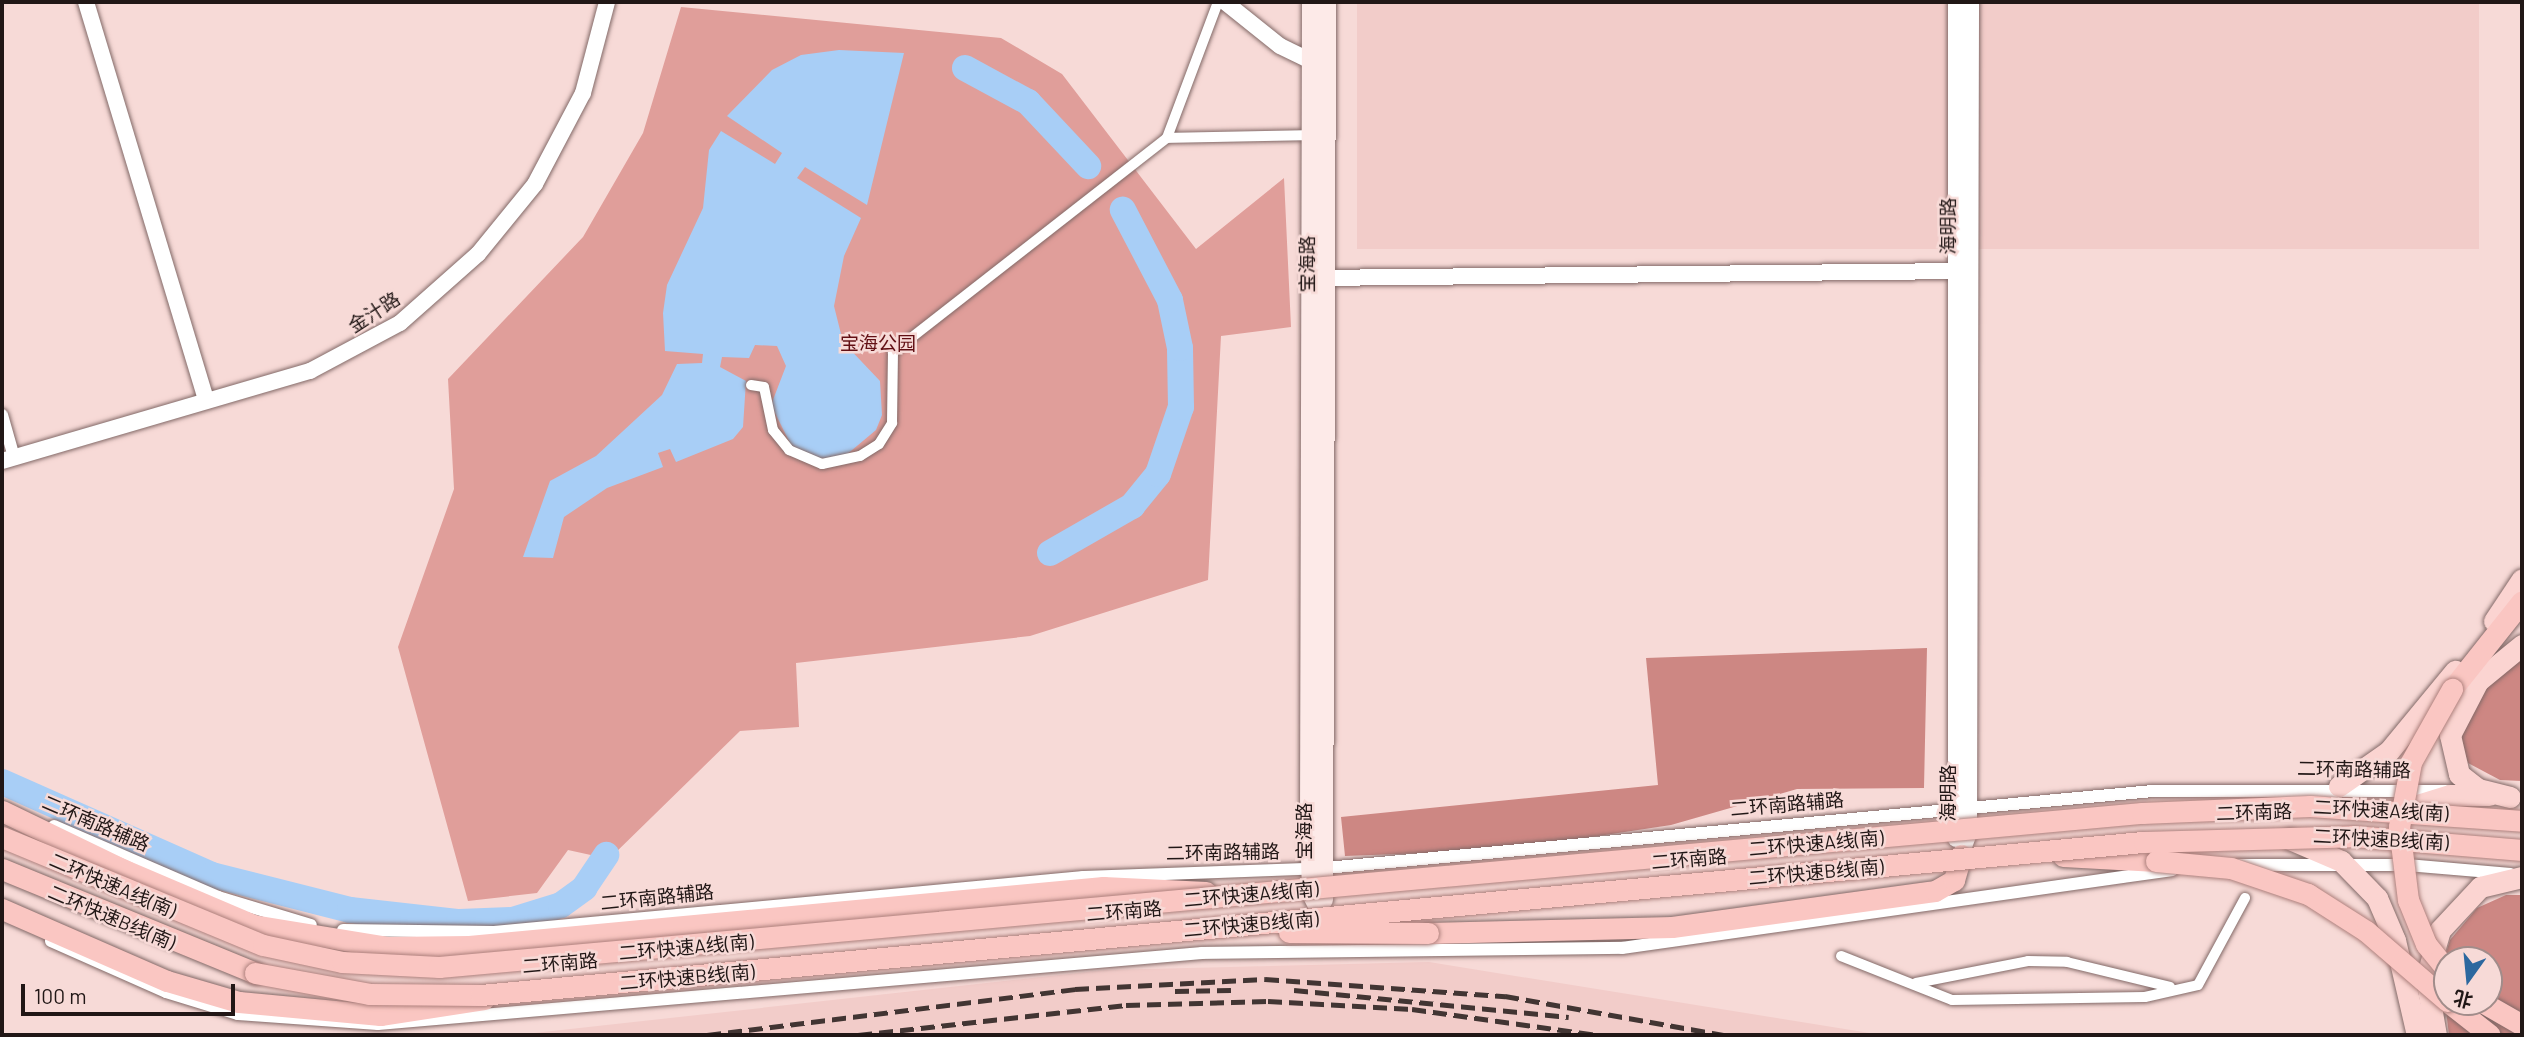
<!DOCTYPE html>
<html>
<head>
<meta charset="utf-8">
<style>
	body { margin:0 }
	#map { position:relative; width:2524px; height:1037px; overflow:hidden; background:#f7dad7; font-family:Barlow,"Noto Sans SC",sans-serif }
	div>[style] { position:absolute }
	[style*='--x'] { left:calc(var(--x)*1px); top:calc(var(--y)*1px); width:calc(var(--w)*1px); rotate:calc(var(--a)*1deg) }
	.built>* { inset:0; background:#f2ccc9; transform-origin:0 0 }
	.green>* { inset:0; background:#e09e9a }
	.forest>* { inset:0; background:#cd8783 }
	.water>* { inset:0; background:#a8cef6 }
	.river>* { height:26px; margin:-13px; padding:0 13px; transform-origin:13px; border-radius:13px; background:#a8cef6 }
	.roads { filter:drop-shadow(0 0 2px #826967) drop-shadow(0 0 2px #826967) }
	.pedestrian>* { height:10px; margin:-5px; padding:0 5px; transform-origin:5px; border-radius:5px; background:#fff }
	.minor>* { height:12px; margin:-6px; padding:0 6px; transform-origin:6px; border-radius:6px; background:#fff }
	.tertiary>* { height:16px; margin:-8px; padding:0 8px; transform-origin:8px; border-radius:8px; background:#fff }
	.secondary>* { height:18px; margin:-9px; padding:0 9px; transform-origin:9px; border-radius:9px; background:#fdeae8 }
	.primary>* { height:21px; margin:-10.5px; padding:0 10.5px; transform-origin:10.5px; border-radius:10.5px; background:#fbd4d1 }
	.trunk>* { height:21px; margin:-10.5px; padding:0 10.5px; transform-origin:10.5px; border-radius:10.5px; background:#fac6c2 }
	.rail>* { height:4.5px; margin-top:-2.25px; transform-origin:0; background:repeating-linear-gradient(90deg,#423533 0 14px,transparent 0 21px) }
	.bridges { filter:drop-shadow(0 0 2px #ad807c) drop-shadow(0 0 2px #ad807c) }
	.trunk-bridge>* { height:21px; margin:-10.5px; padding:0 10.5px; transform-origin:10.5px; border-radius:10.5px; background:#fac6c2 }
	span { translate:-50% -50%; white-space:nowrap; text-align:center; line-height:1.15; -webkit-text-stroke:5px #f7dad7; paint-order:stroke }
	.street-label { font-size:19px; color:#211716 }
	.park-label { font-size:19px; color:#620f14 }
	.frame { position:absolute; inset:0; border:4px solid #211716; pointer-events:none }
	.north { position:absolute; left:2433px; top:946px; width:70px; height:70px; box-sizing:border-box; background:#f7dad7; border:2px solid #a18c8a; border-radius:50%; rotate:195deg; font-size:19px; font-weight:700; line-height:28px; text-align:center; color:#211716 }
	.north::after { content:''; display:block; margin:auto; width:24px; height:32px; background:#2c689f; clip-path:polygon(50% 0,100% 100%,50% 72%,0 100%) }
	.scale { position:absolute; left:21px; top:984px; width:214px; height:32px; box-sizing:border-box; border:4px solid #211716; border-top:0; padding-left:9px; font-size:21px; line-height:24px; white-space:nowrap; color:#211716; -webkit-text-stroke:5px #f7dad7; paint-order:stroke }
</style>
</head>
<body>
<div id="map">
	<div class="built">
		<div style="left:1357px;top:2px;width:1122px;height:247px"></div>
		<div style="clip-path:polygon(1429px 962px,1882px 1035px,516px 1035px,1105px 970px)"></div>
	</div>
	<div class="green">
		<div style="clip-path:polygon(681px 7px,1001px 38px,1062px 74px,1196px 249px,1284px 178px,1291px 327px,1221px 336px,1208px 580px,1030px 636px,796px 663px,799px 727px,740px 731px,609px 859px,568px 850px,537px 893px,468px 901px,398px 647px,454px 489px,448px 379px,583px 237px,643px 133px)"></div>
	</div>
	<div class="forest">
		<div style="clip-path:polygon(1927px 648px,1924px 788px,1797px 789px,1671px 825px,1506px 850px,1345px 856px,1341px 817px,1658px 785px,1646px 658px)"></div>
		<div style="clip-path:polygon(2522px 655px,2522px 781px,2500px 780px,2468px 763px,2458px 733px,2472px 698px)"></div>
		<div style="clip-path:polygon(evenodd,2506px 895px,2522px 895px,2522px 1035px,2449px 1035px,2441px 969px,2450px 940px,2477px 908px,2506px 895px,2447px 960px,2489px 960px,2489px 1002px,2447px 1002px,2447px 960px)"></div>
	</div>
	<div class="water">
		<div style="clip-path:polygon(839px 50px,904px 53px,867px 205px,805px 167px,797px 178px,861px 218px,844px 256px,834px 306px,843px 342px,880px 381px,882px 415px,876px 430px,845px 456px,817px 459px,791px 445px,771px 405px,786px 366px,777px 346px,755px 345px,749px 358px,722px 357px,720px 367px,746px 381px,743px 427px,733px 439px,676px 462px,670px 449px,658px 453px,663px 467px,607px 488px,564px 517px,553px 558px,523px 557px,550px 481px,596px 456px,662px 395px,677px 364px,702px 363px,703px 354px,665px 351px,663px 313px,667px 285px,703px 208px,709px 150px,721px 131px,775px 164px,782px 153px,727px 116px,772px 70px,801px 55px)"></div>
	</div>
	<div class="river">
		<div style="--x:965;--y:68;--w:72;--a:28.4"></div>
		<div style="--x:1028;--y:102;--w:88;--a:46.8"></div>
		<div style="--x:1050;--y:553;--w:95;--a:-29.8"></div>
		<div style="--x:1132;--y:506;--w:41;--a:-50.9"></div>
		<div style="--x:1158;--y:474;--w:71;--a:-71.1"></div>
		<div style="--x:1181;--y:407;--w:59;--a:-91"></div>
		<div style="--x:1180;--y:348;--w:49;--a:-101.8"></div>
		<div style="--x:1170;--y:300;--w:102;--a:-117.6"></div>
		<div style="--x:2;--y:782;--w:230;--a:23.9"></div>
		<div style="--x:212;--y:875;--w:142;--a:14.2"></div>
		<div style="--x:350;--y:910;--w:110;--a:6.3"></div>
		<div style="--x:459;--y:922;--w:54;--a:-2.1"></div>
		<div style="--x:513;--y:920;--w:50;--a:-17.4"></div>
		<div style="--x:561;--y:905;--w:29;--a:-36"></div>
		<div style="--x:584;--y:888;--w:40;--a:-56"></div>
	</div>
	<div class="roads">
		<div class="pedestrian">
			<div style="--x:1218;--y:2;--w:145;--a:110.6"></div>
			<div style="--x:1167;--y:138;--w:144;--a:-1.2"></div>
			<div style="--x:751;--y:385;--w:13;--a:9"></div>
			<div style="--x:764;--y:387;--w:44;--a:78.2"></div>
			<div style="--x:773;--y:430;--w:26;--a:51"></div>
			<div style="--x:789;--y:450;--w:36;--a:23"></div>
			<div style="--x:822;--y:464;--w:39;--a:-12"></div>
			<div style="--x:860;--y:456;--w:22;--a:-32"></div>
			<div style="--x:879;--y:444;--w:25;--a:-58"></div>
			<div style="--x:892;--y:423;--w:71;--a:-89.2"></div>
			<div style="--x:893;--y:352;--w:348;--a:-38"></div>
			<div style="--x:1841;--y:956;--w:119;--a:21.6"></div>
			<div style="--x:1952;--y:1000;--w:193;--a:-0.9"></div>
			<div style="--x:2145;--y:997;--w:54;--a:-12.8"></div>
			<div style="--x:2198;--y:985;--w:99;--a:-61.6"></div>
			<div style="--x:1916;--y:983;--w:114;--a:-11.1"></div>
			<div style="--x:2028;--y:961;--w:39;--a:1"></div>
			<div style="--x:2067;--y:962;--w:106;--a:13.6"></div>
		</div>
		<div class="minor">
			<div style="--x:2;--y:415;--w:44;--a:74.1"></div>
			<div style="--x:54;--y:826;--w:179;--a:23.4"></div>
			<div style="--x:218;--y:897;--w:97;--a:16.8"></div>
			<div style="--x:2239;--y:865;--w:168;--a:0"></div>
			<div style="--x:2407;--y:865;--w:104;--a:4.9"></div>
			<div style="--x:343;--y:930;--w:151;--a:0.8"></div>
			<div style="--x:494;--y:932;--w:592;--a:-5.33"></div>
			<div style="--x:1083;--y:877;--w:243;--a:-2.1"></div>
			<div style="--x:1326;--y:868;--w:831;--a:-5.32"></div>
			<div style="--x:2153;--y:791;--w:293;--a:0"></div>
			<div style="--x:51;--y:941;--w:126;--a:23.9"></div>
			<div style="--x:166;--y:992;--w:75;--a:17"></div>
			<div style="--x:238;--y:1014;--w:140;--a:4.1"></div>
			<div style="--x:378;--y:1024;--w:827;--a:-4.92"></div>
			<div style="--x:1202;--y:953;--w:420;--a:-0.7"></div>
			<div style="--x:1622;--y:948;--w:556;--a:-8.07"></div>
		</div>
		<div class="tertiary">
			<div style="--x:86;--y:2;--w:412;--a:73.2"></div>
			<div style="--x:1225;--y:2;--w:70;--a:38.7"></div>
			<div style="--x:1280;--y:46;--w:46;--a:26"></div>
			<div style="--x:1956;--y:2;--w:837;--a:90"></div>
			<div style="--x:1315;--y:278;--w:650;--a:-0.62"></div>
			<div style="--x:2;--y:461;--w:321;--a:-16.3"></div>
			<div style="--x:310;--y:371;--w:102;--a:-28.1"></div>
			<div style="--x:400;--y:323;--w:104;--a:-41.5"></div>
			<div style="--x:478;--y:254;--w:90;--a:-50.8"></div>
			<div style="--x:535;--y:184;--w:103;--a:-62.2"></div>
			<div style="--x:583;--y:93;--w:94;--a:-75.2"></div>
			<div style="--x:1961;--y:855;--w:23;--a:-70"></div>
			<div style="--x:1969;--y:833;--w:831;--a:-89.86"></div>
		</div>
		<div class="secondary">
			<div style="--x:1311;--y:2;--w:819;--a:90.14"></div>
			<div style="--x:1309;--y:821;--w:73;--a:88.4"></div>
			<div style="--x:1311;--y:894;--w:22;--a:63"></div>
			<div style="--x:1324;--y:900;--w:898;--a:-89.81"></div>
		</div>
		<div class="primary">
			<div style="--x:2494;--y:621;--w:50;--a:-56.3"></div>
			<div style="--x:2339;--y:786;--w:61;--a:-35"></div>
			<div style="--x:2389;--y:751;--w:104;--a:-50.5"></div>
			<div style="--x:2510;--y:797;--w:33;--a:-166"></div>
			<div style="--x:2478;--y:789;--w:24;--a:-142"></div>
			<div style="--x:2459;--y:774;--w:40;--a:-103"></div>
			<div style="--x:2450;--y:735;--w:61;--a:-62.6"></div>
			<div style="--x:2478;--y:681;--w:57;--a:-39.3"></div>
			<div style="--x:2398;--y:811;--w:54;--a:-17.1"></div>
			<div style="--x:2450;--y:795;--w:39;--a:0"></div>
			<div style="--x:2290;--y:839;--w:56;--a:23.3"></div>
			<div style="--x:2341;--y:861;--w:52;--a:45.8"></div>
			<div style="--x:2377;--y:898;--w:46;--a:66.8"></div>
			<div style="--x:2395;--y:940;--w:98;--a:77"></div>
			<div style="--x:2436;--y:1035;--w:58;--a:-100"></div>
			<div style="--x:2426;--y:978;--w:50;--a:-73.7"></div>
			<div style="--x:2440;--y:930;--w:59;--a:-47.1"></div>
			<div style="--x:2480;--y:887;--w:43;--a:-13.4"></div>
		</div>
		<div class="trunk">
			<div style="--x:2452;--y:689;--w:112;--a:-51.5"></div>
			<div style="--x:2;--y:811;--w:140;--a:25.8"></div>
			<div style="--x:2063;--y:856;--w:93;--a:3.1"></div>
			<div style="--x:115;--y:866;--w:150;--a:23.1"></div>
			<div style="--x:253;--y:925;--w:137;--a:9.3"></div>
			<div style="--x:388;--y:947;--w:81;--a:-0.7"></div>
			<div style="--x:469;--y:946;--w:637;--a:-5.32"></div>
			<div style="--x:1103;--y:887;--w:103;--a:2.8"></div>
			<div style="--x:2;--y:869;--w:274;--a:22.3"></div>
			<div style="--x:2;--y:909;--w:180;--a:23.6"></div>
			<div style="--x:167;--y:981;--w:75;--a:16.3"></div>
			<div style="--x:239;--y:1002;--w:142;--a:5.3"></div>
			<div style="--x:380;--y:1015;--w:105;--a:-8.7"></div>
			<div style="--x:1428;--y:933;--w:244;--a:-1.4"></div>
			<div style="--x:1672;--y:927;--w:265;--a:-7.8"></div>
			<div style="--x:1935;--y:891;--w:22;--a:-30"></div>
			<div style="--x:1954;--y:880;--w:26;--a:-74"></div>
			<div style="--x:2448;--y:1002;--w:53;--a:38.2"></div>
			<div style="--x:2482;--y:1002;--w:46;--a:29.9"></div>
		</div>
	</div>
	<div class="rail">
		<div style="--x:1294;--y:990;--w:276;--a:5.6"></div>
		<div style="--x:1175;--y:991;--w:56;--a:-1"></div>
		<div style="--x:707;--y:1035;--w:371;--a:-7.1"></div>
		<div style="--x:1075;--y:989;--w:190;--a:-3"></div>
		<div style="--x:1265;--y:979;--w:241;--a:4.1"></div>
		<div style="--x:1505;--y:996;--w:222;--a:10.1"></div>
		<div style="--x:858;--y:1035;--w:270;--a:-6.4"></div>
		<div style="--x:1126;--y:1005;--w:142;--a:-1.6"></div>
		<div style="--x:1268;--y:1001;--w:144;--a:3.2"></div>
		<div style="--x:1412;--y:1009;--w:187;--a:8"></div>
	</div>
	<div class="bridges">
		<div class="trunk-bridge">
			<div style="--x:2;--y:837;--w:282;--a:22.5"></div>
			<div style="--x:263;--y:945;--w:81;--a:12.1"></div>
			<div style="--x:342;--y:962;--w:97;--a:3"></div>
			<div style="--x:439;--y:967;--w:1710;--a:-5.17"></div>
			<div style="--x:2142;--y:813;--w:168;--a:-2.4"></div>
			<div style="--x:2310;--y:806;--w:213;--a:4"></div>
			<div style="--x:2156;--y:861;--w:75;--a:5.3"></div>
			<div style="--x:2231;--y:868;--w:81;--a:18.7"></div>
			<div style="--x:2308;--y:894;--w:69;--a:32.5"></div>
			<div style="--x:2366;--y:931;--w:107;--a:40.8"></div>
			<div style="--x:1289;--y:932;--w:139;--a:0.4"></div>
			<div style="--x:2447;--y:970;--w:33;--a:-129"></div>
			<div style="--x:2426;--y:944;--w:48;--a:-112.2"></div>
			<div style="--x:2408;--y:900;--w:74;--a:-97"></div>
			<div style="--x:2399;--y:827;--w:66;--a:-79.5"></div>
			<div style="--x:2411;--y:762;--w:84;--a:-60.7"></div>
			<div style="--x:255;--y:973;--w:116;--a:10.4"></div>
			<div style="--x:369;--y:994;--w:112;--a:0.5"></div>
			<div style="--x:481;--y:995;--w:1670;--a:-5.26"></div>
			<div style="--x:2144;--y:842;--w:209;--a:-1.6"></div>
			<div style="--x:2353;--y:836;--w:170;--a:4.7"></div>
		</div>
	</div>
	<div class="street-label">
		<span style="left:1948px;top:226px;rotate:-90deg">海明路</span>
		<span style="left:1307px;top:264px;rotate:-90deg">宝海路</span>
		<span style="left:374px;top:312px;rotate:-33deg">金汁路</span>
		<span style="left:2354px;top:769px;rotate:1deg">二环南路辅路</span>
		<span style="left:1948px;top:793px;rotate:-90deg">海明路</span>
		<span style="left:1787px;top:804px;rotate:-5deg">二环南路辅路</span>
		<span style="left:2381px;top:810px;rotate:3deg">二环快速A线(南)</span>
		<span style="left:2254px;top:812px;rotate:-2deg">二环南路</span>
		<span style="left:96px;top:823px;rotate:23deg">二环南路辅路</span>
		<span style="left:1304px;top:831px;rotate:-90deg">宝海路</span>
		<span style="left:2381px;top:839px;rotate:3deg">二环快速B线(南)</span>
		<span style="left:1816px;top:843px;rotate:-5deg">二环快速A线(南)</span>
		<span style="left:1223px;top:852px;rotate:-1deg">二环南路辅路</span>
		<span style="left:1689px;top:859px;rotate:-5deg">二环南路</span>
		<span style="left:1816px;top:872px;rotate:-5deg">二环快速B线(南)</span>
		<span style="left:113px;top:885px;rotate:23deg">二环快速A线(南)</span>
		<span style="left:1251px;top:894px;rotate:-5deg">二环快速A线(南)</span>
		<span style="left:657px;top:897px;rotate:-6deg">二环南路辅路</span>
		<span style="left:1124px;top:911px;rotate:-5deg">二环南路</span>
		<span style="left:112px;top:917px;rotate:23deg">二环快速B线(南)</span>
		<span style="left:1251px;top:924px;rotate:-5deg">二环快速B线(南)</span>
		<span style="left:686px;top:947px;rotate:-5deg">二环快速A线(南)</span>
		<span style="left:560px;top:963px;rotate:-5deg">二环南路</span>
		<span style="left:687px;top:977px;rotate:-5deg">二环快速B线(南)</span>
	</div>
	<div class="park-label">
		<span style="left:878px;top:343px">宝海公园</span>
	</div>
	<div class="frame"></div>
	<div class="north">北</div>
	<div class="scale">100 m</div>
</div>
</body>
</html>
